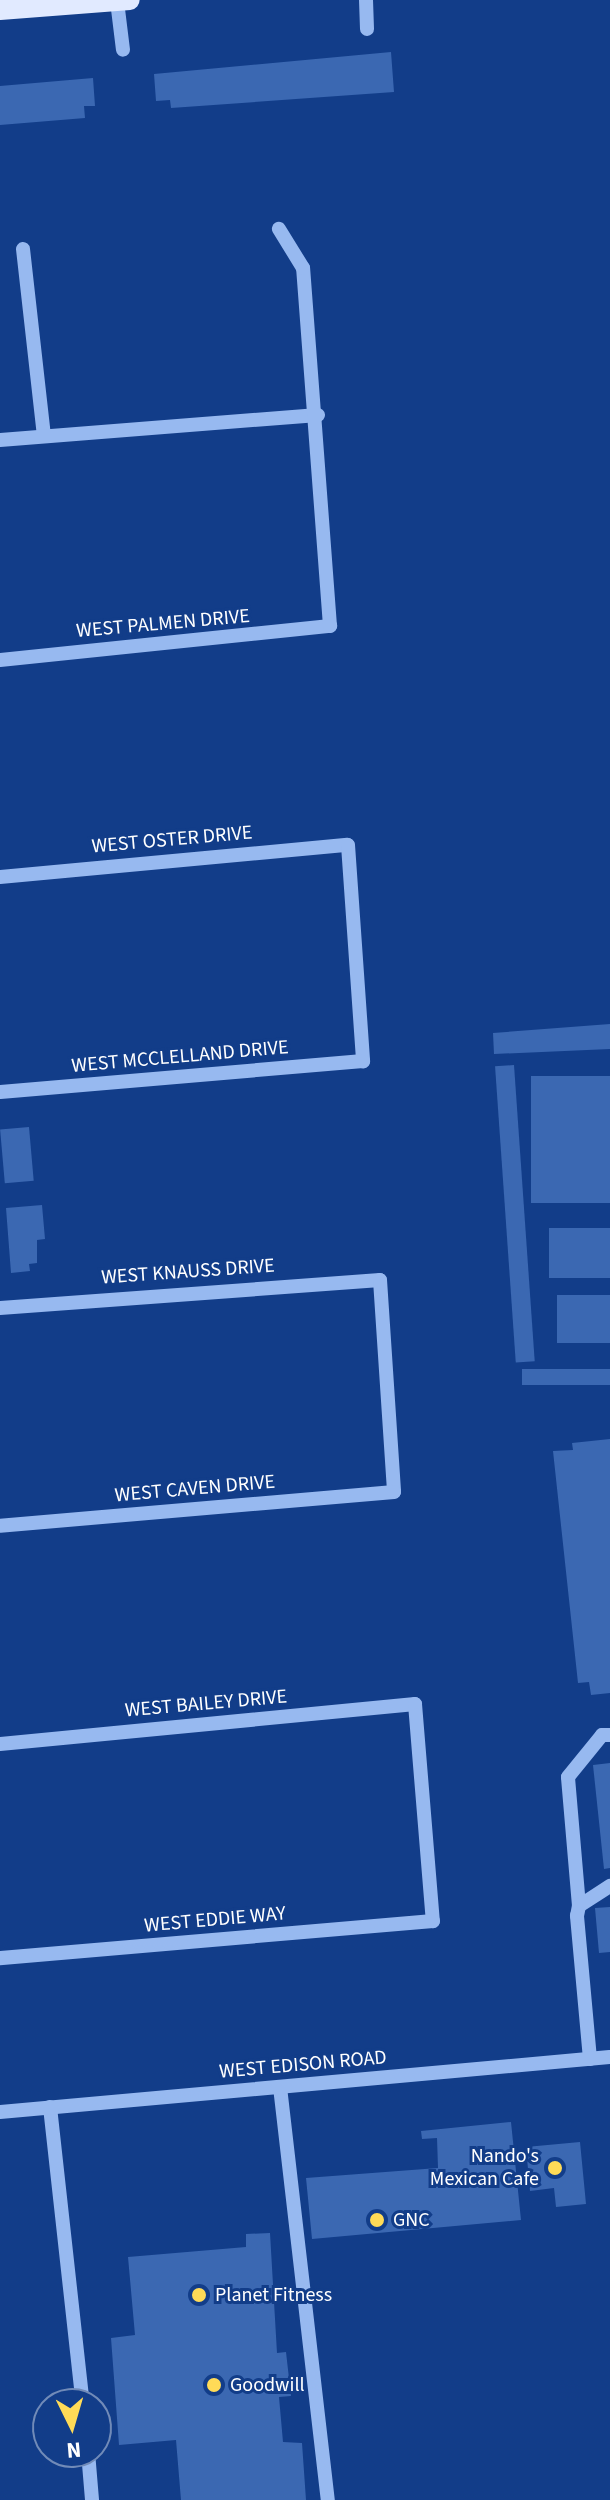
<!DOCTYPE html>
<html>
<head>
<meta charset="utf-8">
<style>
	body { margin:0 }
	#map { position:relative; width:610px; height:2500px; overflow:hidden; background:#123d89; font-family:"Source Sans 3",sans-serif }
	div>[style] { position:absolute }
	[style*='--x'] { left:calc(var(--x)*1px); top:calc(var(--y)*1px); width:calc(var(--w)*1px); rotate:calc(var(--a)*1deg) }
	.building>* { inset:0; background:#3b68b2; transform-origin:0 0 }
	.minor>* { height:14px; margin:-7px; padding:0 7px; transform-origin:7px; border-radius:7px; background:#97b9f0 }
	.major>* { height:20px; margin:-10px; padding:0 10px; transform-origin:10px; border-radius:10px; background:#e1eaff }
	.dots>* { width:22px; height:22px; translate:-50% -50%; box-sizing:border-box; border:4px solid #123d89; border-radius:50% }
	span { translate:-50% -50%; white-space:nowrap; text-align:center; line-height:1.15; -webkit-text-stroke:6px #123d89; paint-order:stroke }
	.street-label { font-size:20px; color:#fff }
	.poi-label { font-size:20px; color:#fff }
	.right { translate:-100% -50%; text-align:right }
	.left { translate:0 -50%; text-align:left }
	.north { position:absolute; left:32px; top:2388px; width:80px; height:80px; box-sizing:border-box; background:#123d89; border:2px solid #718bb8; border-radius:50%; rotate:175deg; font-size:22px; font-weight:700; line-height:32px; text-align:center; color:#fff }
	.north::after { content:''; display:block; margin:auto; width:28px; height:36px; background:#ffdb57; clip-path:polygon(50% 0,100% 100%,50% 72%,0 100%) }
</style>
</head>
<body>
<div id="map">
	<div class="building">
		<div style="clip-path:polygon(391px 52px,394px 92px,171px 108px,170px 100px,156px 101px,154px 74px)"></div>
		<div style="clip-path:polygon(93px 78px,95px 106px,84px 106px,85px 118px,0 125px,0 86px)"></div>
		<div style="clip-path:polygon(610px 1024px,610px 1049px,494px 1054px,493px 1033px)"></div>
		<div style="left:514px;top:1065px;width:297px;height:19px;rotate:86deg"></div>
		<div style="left:610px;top:1076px;width:127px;height:79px;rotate:90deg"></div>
		<div style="left:29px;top:1127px;width:54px;height:29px;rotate:85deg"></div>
		<div style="clip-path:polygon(42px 1205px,45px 1239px,37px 1240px,37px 1263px,29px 1264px,30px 1271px,11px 1273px,6px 1208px)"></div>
		<div style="left:610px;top:1228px;width:50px;height:61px;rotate:90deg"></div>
		<div style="left:610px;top:1295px;width:48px;height:53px;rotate:90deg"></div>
		<div style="left:610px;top:1369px;width:16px;height:88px;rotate:90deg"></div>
		<div style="clip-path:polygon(610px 1439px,610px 1693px,591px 1695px,589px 1682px,578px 1683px,553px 1451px,573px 1450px,572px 1443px)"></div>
		<div style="clip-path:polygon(610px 1763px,610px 1868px,604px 1869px,593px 1765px)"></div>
		<div style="clip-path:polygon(610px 1907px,610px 1952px,599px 1953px,595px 1908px)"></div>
		<div style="clip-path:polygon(511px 2122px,521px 2220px,312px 2239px,306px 2178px,438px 2168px,437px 2138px,422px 2139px,421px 2131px)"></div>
		<div style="clip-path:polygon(580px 2142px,586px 2204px,556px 2207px,554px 2188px,530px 2191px,526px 2147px)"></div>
		<div style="clip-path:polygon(270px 2233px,277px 2353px,286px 2352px,291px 2396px,279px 2397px,283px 2442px,302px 2443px,306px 2500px,181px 2500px,176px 2440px,119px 2445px,111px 2338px,135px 2335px,128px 2257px,246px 2247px,246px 2234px)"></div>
	</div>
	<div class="minor">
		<div style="--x:366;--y:0;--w:29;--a:88"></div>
		<div style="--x:117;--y:1;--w:49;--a:83"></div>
		<div style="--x:23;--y:249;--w:188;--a:83.6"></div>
		<div style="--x:0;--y:440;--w:319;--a:-4.5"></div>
		<div style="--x:0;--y:660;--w:332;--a:-5.9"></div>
		<div style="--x:330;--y:626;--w:359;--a:-94.3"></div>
		<div style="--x:303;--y:268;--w:46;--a:-121.6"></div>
		<div style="--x:0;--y:877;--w:349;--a:-5.3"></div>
		<div style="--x:348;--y:845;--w:217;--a:86"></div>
		<div style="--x:363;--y:1061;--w:364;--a:175.1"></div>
		<div style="--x:0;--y:1308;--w:381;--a:-4.2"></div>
		<div style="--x:380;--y:1280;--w:212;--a:86.2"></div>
		<div style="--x:394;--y:1492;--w:395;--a:175.1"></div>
		<div style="--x:0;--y:1744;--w:417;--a:-5.5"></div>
		<div style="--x:415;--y:1704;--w:218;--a:85.3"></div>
		<div style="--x:433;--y:1921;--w:435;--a:175.1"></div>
		<div style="--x:579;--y:1906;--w:129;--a:-94.9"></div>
		<div style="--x:568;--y:1777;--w:54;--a:-51"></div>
		<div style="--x:602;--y:1735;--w:8;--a:0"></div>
		<div style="--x:590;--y:2059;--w:144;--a:-95.2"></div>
		<div style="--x:577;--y:1916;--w:10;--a:-79"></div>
		<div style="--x:579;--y:1906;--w:37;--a:-33"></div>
		<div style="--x:280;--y:2087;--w:416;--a:83.4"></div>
		<div style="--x:50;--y:2107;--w:299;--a:83.7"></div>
		<div style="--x:0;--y:2112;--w:612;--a:-5.15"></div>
		<div style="--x:88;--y:2452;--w:48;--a:85.2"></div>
	</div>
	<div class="major">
		<div style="--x:0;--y:10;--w:130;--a:-4.4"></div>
	</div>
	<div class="dots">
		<div style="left:555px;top:2168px;background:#ffdb57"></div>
		<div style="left:377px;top:2220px;background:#ffdb57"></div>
		<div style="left:199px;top:2295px;background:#ffdb57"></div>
		<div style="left:214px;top:2385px;background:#ffdb57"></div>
	</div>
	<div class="street-label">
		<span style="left:163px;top:624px;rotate:-5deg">WEST PALMEN DRIVE</span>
		<span style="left:172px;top:840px;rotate:-5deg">WEST OSTER DRIVE</span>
		<span style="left:180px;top:1057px;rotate:-5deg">WEST MCCLELLAND DRIVE</span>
		<span style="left:188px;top:1272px;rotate:-4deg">WEST KNAUSS DRIVE</span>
		<span style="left:195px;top:1489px;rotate:-5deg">WEST CAVEN DRIVE</span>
		<span style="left:206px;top:1704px;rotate:-5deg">WEST BAILEY DRIVE</span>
		<span style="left:215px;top:1920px;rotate:-5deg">WEST EDDIE WAY</span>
		<span style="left:303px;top:2065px;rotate:-5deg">WEST EDISON ROAD</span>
	</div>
	<div class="poi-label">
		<span class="right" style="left:539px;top:2168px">Nando's<br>Mexican Cafe</span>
		<span class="left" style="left:393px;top:2220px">GNC</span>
		<span class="left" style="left:215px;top:2295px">Planet Fitness</span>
		<span class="left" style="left:230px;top:2385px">Goodwill</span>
	</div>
	<div class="north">N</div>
</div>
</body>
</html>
